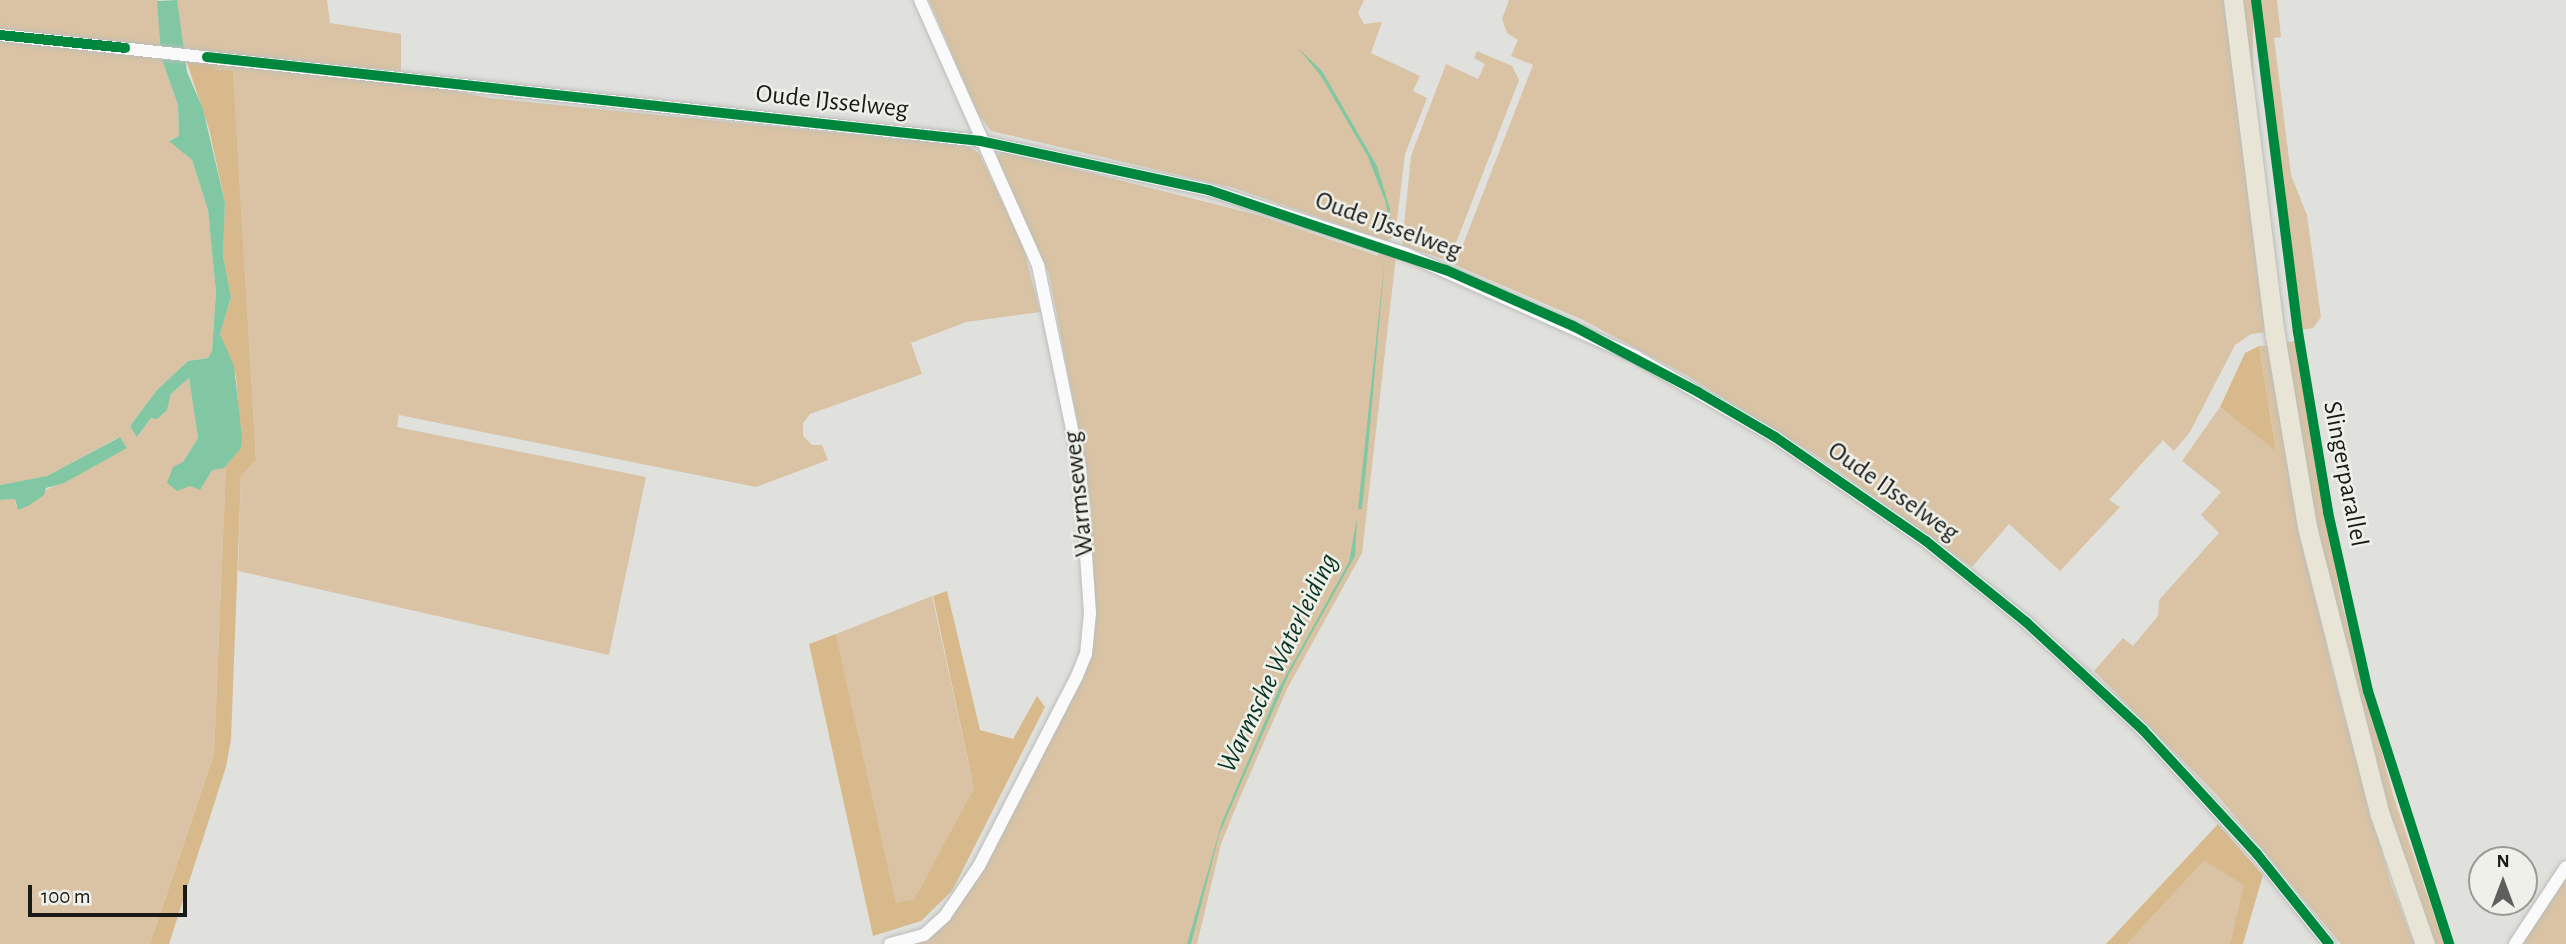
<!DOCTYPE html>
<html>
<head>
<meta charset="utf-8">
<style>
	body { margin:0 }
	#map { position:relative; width:2566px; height:944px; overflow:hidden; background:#e0e1dd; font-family:"Alegreya Sans",sans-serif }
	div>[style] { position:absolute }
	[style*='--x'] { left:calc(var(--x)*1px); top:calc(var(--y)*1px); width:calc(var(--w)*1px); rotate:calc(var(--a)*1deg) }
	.green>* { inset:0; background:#d9c3a4; transform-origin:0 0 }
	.forest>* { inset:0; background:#d8b98c }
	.water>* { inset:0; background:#81c7a4 }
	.roads { filter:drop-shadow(0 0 2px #bcbdba) drop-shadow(0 0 2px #bcbdba) }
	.minor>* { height:12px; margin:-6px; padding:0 6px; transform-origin:6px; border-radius:6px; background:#fafafa }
	.primary>* { height:19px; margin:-9.5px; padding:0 9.5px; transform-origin:9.5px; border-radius:9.5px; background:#e8e5d6 }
	.cycleway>* { height:10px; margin:-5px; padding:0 5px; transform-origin:5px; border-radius:5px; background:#00873e }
	span { translate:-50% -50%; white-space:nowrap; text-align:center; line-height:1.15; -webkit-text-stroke:5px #eef0e9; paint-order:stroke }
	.street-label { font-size:26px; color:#1a1a18 }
	.water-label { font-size:28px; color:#093623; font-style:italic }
	.north { position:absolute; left:2468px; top:846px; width:70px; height:70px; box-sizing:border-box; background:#eef0e9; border:2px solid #999a95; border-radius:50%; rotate:0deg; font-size:19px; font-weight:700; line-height:28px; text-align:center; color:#1a1a18 }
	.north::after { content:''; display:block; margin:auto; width:24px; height:32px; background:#5f605d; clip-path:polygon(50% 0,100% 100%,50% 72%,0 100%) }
	.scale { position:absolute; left:28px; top:885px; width:159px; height:32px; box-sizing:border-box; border:4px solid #1a1a18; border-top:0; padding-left:9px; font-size:21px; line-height:24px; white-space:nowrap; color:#1a1a18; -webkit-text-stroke:5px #eef0e9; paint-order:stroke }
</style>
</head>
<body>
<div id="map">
	<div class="green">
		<div style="clip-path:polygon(0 0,158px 0,160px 47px,0 29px)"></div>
		<div style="clip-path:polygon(177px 0,327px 0,330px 23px,401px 34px,401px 71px,183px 50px)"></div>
		<div style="clip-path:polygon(929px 0,1364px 0,1358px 13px,1364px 24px,1382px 22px,1371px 53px,1420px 76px,1413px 91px,1427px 98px,1405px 154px,1395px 236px,1387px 241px,1234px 188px,991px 131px,977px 112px)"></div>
		<div style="clip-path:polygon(1509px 0,2226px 0,2268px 332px,2251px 334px,2235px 345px,2190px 432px,2174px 451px,2163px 440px,2109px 500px,2120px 507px,2060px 571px,2009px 524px,1972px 567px,1821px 458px,1686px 375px,1583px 320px,1455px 265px,1533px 65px,1511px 56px,1518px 40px,1507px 33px,1502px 19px)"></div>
		<div style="left:2240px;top:0;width:13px;height:334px"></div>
		<div style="clip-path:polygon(2258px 0,2277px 0,2281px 37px,2274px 38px,2291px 175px,2307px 215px,2321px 317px,2313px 328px,2300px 330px)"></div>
		<div style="clip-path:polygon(0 40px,161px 57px,178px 105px,179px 136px,169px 140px,192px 160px,208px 210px,216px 292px,212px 351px,208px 358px,188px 361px,157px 390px,130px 426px,138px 436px,151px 418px,167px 410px,171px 394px,189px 378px,198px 438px,183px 462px,212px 470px,226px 465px,214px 754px,150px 944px,0 944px,0 500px,15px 499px,16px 506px,127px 447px,119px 437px,47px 476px,0 485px)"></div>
		<div style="clip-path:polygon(1477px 51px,1512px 66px,1519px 80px,1449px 261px,1402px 245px,1411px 156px,1446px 64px,1478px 79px,1485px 64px,1474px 58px)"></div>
		<div style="clip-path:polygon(215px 63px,429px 85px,489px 98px,968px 146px,979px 153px,1023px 246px,1040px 312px,966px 322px,911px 343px,922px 374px,810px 414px,803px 423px,803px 436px,812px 445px,822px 445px,828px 460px,756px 487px,399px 415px,397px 427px,646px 477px,609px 655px,238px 571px,241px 476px,256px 460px,233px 72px,216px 70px)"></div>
		<div style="clip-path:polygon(1003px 151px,1258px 215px,1378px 256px,1379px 250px,1396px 256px,1362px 553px,1287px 689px,1238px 802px,1221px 844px,1197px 944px,893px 944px,938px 930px,1093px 645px,1085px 461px,1049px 274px,996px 157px)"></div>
		<div style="clip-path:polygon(2295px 341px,2341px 600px,2394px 798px,2444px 944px,2432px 944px,2387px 813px,2321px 559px,2283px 343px)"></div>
		<div style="clip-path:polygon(2270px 345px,2331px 667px,2390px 881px,2414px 944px,2341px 944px,2218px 796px,2094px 671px,2123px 638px,2133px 646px,2158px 616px,2159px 600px,2219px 533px,2201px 515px,2221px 492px,2182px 461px,2220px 407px,2276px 450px,2259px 346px)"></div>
		<div style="clip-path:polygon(932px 596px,974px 788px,914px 899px,896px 904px,836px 634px)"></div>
		<div style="clip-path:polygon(2204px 861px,2245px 885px,2230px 944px,2127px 944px)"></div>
		<div style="clip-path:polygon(2566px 876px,2566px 944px,2523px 944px,2539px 909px)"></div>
	</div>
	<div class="forest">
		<div style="clip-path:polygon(186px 60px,215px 63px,216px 70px,233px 71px,256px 460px,241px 476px,231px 739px,226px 767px,169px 944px,150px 944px,214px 754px,226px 465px,241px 448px,236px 376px,220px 334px,231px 297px,223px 256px,225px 203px,209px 129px)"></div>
		<div style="clip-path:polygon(2259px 346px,2276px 451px,2220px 407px,2245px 353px)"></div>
		<div style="clip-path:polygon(947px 591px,980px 730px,1013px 739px,1037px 696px,1045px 707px,952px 891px,921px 921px,873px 936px,809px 644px,836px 634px,896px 903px,914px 899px,974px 788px,933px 596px)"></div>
		<div style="clip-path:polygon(2218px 824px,2263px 875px,2243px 944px,2230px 944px,2244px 885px,2204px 861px,2127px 944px,2106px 944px)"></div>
	</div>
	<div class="water">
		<div style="clip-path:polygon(177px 0,187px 72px,203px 109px,225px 203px,223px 256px,231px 297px,220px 334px,234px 366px,242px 438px,241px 448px,224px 468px,212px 470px,200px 490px,190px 486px,177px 491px,167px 483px,173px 467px,183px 462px,198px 438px,189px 378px,171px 394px,167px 410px,157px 419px,151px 418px,137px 437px,130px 426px,157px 390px,188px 361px,208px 358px,212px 351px,216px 292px,208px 210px,192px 160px,169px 141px,179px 136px,178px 105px,161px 57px,157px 1px)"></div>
		<div style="clip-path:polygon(1298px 48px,1322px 71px,1377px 166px,1390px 209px,1391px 237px,1386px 203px,1368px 157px,1321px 76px)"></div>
		<div style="clip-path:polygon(1385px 257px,1368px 449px,1362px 509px,1358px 509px)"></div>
		<div style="clip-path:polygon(120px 437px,127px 448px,64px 483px,46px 488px,44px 495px,28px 506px,18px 510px,15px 499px,0 500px,0 485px,47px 476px)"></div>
		<div style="clip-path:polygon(1357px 518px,1355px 556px,1289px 674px,1242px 781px,1219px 835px,1191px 944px,1187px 944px,1222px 822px,1280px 686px,1349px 562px)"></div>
	</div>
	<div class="roads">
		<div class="minor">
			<div style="--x:0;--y:35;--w:986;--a:6.17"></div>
			<div style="--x:980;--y:141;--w:234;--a:12.1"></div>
			<div style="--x:1209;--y:190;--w:207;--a:18"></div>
			<div style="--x:1406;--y:254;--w:252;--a:24.1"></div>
			<div style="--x:1636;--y:357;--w:160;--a:29.9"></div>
			<div style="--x:1775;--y:437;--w:183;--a:34.6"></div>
			<div style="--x:1926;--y:541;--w:129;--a:39"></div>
			<div style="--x:2026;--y:622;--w:159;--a:42.7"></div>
			<div style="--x:2143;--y:730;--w:168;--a:47.4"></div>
			<div style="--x:2257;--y:854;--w:115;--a:51.3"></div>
			<div style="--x:890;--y:944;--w:35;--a:-15"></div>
			<div style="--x:924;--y:935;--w:28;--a:-42"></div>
			<div style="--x:945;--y:916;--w:60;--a:-55.8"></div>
			<div style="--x:979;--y:866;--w:214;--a:-62.7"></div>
			<div style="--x:1077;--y:676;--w:24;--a:-68"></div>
			<div style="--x:1086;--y:654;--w:41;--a:-84.4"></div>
			<div style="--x:1090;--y:613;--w:145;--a:-93.9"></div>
			<div style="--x:1080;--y:468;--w:207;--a:-101.7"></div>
			<div style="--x:1038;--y:265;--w:290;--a:-114"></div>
			<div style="--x:2515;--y:944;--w:92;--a:-56.5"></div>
		</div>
		<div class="primary">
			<div style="--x:2233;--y:0;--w:338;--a:82.9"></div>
			<div style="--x:2275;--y:335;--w:195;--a:80.5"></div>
			<div style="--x:2307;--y:527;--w:297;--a:75.8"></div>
			<div style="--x:2380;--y:815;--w:137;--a:70.8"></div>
		</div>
	</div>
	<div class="cycleway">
		<div style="--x:2256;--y:0;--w:335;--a:82.8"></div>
		<div style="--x:2298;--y:332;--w:182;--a:80.5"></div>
		<div style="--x:2328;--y:512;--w:183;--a:77.4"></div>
		<div style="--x:2368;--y:691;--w:266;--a:72.2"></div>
		<div style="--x:0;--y:35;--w:126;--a:5.9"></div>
		<div style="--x:207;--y:57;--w:778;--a:6.2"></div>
		<div style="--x:980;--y:141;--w:234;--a:12.1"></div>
		<div style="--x:1209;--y:190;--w:250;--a:18.7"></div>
		<div style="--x:1446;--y:270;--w:139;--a:23.8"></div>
		<div style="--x:1573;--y:326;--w:141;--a:27.8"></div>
		<div style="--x:1698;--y:392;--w:89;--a:30.3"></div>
		<div style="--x:1775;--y:437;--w:183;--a:34.6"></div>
		<div style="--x:1926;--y:541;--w:129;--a:39"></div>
		<div style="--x:2026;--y:622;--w:159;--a:42.7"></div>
		<div style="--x:2143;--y:730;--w:168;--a:47.4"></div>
		<div style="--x:2257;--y:854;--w:115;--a:51.3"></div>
	</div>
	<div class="street-label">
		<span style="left:832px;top:102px;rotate:6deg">Oude IJsselweg</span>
		<span style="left:1388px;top:226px;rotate:20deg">Oude IJsselweg</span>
		<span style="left:2345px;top:474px;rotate:79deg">Slingerparallel</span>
		<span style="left:1893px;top:492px;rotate:35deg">Oude IJsselweg</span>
		<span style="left:1079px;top:494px;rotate:-96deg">Warmseweg</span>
	</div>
	<div class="water-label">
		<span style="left:1278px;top:663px;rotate:-64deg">Warmsche Waterleiding</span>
	</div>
	<div class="north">N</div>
	<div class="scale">100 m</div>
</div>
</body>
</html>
